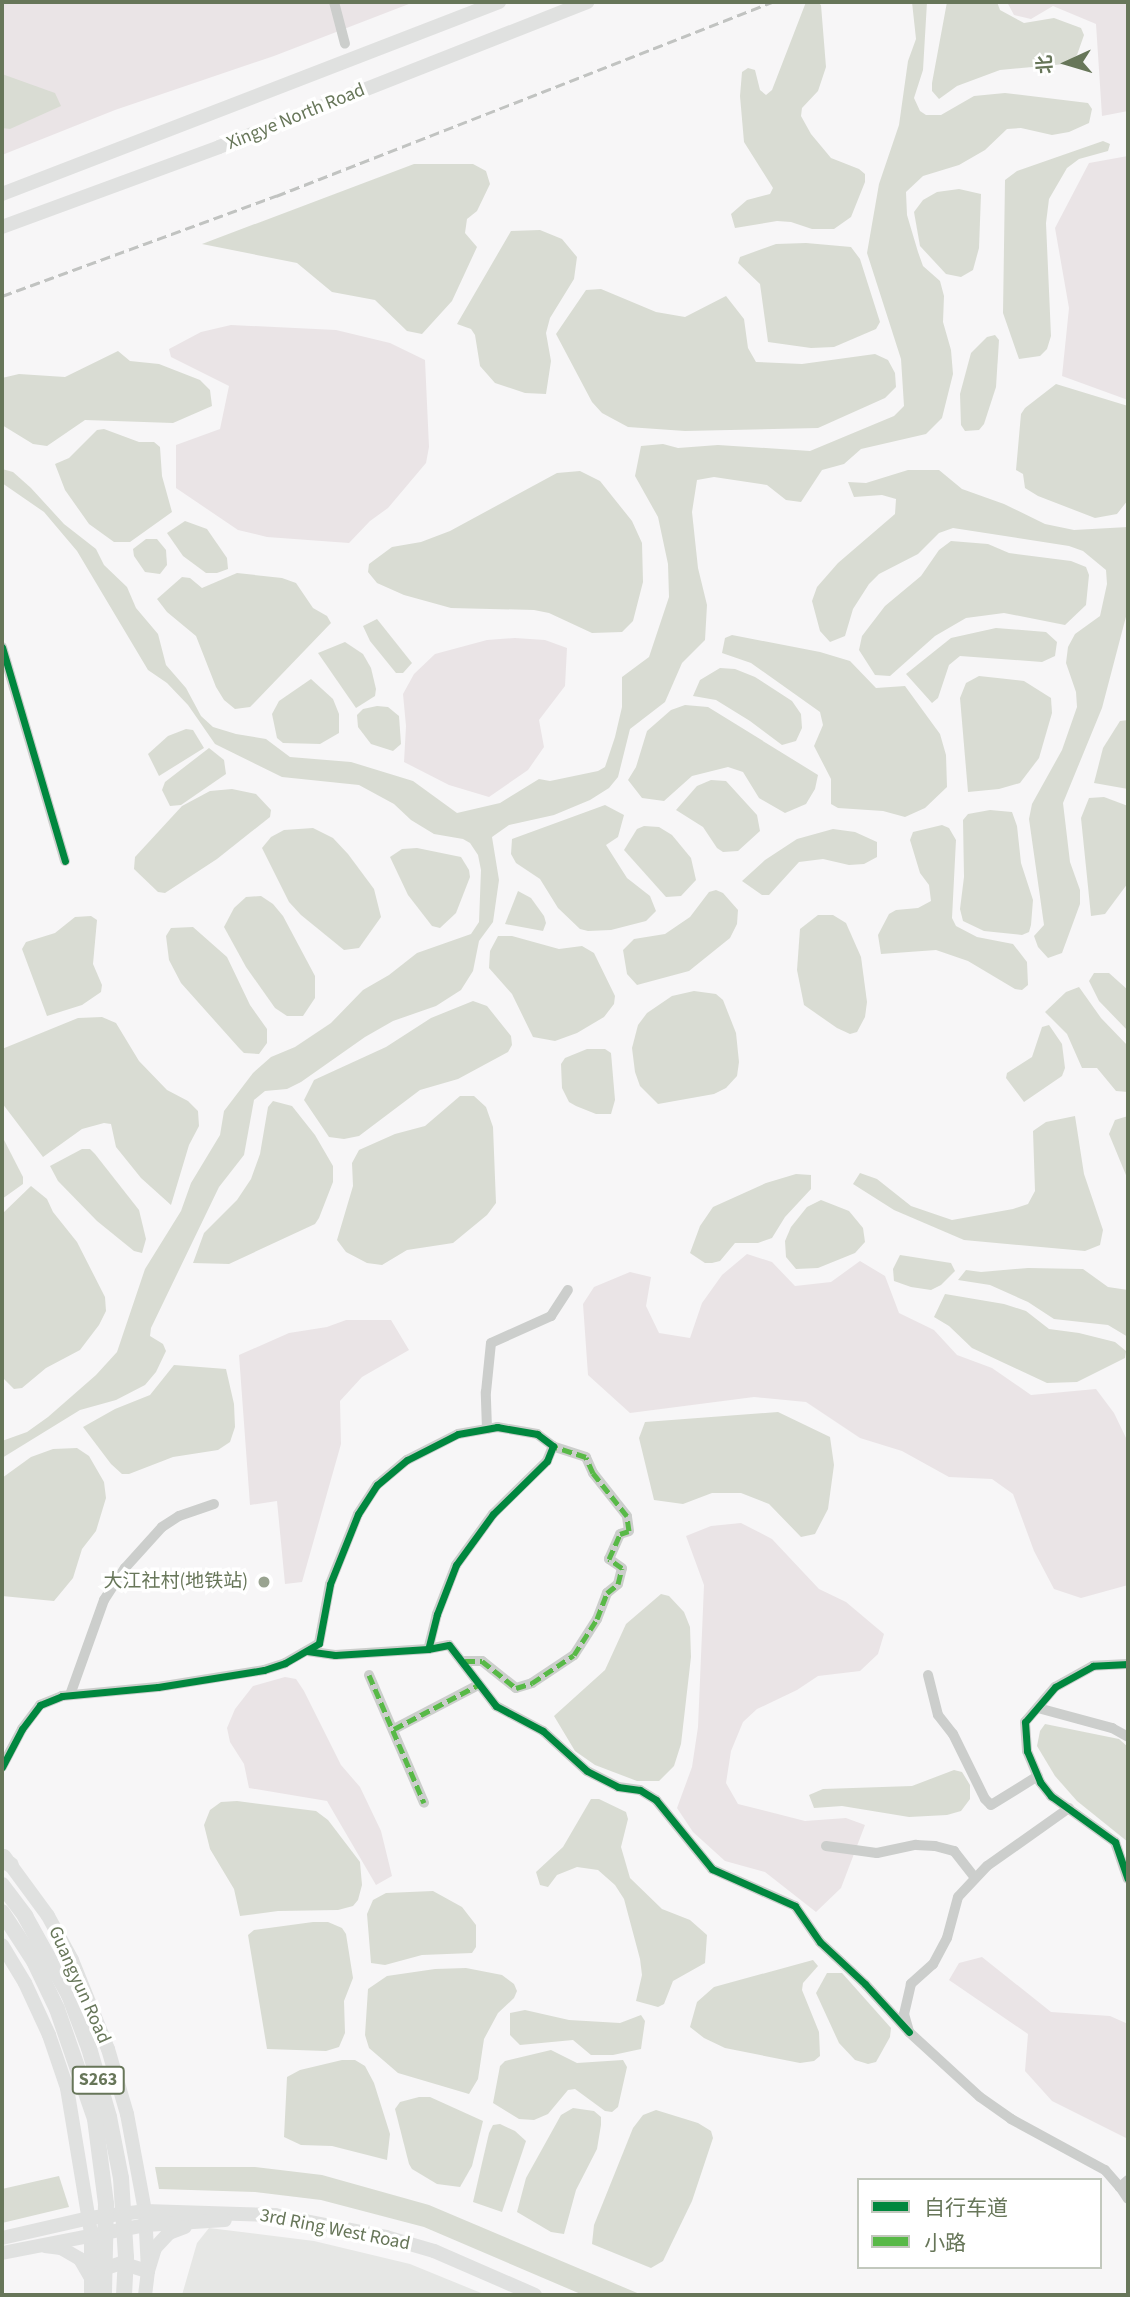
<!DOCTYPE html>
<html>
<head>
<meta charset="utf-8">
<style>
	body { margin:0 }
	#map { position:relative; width:1130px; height:2297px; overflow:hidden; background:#f7f6f7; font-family:"Source Sans 3","Noto Sans SC",sans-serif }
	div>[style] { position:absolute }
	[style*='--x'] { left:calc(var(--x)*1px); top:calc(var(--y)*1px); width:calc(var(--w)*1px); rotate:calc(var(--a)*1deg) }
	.built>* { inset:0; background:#e6e7e5 }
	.green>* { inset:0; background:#eae4e6 }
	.water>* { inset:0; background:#d9dcd3 }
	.minor>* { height:10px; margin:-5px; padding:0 5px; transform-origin:5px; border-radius:5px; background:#cccecc }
	.secondary>* { height:14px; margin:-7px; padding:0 7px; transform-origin:7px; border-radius:7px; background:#e0e1e0 }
	.primary>* { height:16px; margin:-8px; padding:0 8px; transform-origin:8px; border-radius:8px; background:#e0e1e0 }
	.rail>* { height:2.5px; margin-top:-1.25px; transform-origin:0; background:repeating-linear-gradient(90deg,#c1c3c1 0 10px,transparent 0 15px) }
	.quiet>* { height:5px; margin-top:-2.5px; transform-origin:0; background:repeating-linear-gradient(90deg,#58b947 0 10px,transparent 0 15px) }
	.cycleway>* { height:7px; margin:-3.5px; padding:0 3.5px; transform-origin:3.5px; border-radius:3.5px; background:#00873e }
	.dots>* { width:19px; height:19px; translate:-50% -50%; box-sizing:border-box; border:4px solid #fff; border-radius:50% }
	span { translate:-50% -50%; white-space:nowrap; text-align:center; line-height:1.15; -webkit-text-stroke:7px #fff; paint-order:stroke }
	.shield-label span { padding:2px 5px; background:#fff; border:2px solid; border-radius:5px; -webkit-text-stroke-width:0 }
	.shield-label { font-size:18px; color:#677659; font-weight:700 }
	.street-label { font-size:19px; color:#677659 }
	.poi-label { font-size:19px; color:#677659 }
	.right { translate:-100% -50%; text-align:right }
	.frame { position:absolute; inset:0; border:4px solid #677659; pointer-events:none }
	.legend { position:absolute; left:857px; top:2178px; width:245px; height:91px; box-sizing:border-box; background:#fff; border:2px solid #c2c8bd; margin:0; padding:9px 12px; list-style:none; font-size:21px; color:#677659 }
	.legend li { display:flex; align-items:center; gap:14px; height:35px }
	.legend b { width:35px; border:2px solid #c2c8bd }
	.north { position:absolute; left:1032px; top:28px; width:70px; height:70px; -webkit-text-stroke:5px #fff; paint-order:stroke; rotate:266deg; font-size:19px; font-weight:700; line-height:28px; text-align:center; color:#677659 }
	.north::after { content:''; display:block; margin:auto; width:24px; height:32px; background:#677659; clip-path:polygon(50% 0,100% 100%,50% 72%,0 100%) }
</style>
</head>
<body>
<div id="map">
	<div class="built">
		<div style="clip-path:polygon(209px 2228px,314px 2241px,410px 2264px,486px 2295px,182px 2295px,197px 2243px)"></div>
	</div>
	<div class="green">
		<div style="clip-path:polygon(2px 2px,414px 2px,274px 56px,115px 110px,2px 155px)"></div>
		<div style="clip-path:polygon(1007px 2px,1128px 2px,1128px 111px,1102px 116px,1096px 24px,1053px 6px,1031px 19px,1014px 15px)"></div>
		<div style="clip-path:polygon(1128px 156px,1128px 400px,1062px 376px,1069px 308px,1055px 228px,1089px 163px)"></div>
		<div style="clip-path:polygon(231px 325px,336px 330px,390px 343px,425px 360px,429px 447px,426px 463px,388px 508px,370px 521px,349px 543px,267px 537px,238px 530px,176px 488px,176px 445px,220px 429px,229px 386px,171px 357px,169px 349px,201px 332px)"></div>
		<div style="clip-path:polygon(515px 638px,545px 640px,567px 648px,565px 686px,539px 720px,544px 747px,528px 770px,489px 797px,449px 785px,404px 762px,406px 726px,403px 694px,414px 674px,435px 654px,487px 640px)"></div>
		<div style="clip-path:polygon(747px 1254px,772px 1262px,795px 1286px,831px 1282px,860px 1261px,885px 1276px,899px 1313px,934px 1330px,957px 1355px,992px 1368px,1031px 1395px,1096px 1389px,1114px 1413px,1128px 1442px,1128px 1585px,1081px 1598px,1054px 1589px,1034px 1551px,1013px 1494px,992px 1479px,949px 1477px,902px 1451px,860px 1438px,806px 1402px,754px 1397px,630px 1413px,588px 1375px,583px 1304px,594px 1287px,630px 1272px,651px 1277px,646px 1306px,659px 1333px,690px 1338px,702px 1303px,722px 1275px)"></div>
		<div style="clip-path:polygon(346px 1320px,391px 1320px,409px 1350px,362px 1377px,340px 1401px,341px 1444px,302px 1582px,285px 1584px,277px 1501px,250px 1505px,239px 1355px,289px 1333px,327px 1327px)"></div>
		<div style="clip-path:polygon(741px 1523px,772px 1539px,819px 1589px,846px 1602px,884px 1634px,878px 1654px,860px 1671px,818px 1676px,797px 1690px,757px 1709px,743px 1722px,731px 1751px,726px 1783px,738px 1804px,805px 1821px,846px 1818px,865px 1825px,841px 1888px,816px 1912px,765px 1872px,725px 1861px,693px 1832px,677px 1808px,692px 1767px,698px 1727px,704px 1585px,686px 1536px,711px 1526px)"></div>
		<div style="clip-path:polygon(285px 1677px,296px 1679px,304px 1691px,341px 1765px,360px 1787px,381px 1831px,392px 1876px,376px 1885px,327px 1801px,249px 1788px,244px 1764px,230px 1742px,227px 1728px,235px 1709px,253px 1686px)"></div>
		<div style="clip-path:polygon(982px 1957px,1051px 2012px,1110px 2016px,1128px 2024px,1128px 2139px,1052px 2101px,1025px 2071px,1028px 2034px,949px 1980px,959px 1963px)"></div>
	</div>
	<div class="water">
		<div style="clip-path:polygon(806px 2px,817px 2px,821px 5px,826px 67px,818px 91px,802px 108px,801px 116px,811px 134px,831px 158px,859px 169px,865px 174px,865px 182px,851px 217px,834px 229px,812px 229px,791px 222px,777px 221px,735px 228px,731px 214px,747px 200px,770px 194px,773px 188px,744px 142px,740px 96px,742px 72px,748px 68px,755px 70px,760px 90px,766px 95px,772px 90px)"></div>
		<div style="clip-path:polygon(912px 2px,927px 2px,923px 70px,914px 98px,920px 111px,926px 115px,941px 115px,974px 96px,1005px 93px,1088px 103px,1092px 109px,1089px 123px,1069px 132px,1052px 135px,1021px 128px,1007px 129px,985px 150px,959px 165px,923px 176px,906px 192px,907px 215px,918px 252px,923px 266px,940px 281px,944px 296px,943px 322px,951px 350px,953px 374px,942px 418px,926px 434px,861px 449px,844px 464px,822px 470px,801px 502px,786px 500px,767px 485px,714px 477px,697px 480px,692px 512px,698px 568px,707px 605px,705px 640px,682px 663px,665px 702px,630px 729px,618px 777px,609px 788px,590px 800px,554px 815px,509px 825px,492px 837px,499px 880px,493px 922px,479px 941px,473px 971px,461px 990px,436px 1006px,393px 1021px,365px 1037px,301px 1082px,287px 1089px,265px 1091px,254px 1100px,244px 1155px,219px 1187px,151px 1328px,150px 1336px,163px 1344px,166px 1351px,156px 1372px,145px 1385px,116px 1400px,80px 1410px,2px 1458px,2px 1441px,27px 1432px,48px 1417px,96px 1375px,117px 1352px,145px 1269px,181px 1211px,191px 1183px,220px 1135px,224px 1111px,253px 1073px,271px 1057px,295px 1047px,331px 1023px,363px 990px,389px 975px,417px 953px,471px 934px,479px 922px,481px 870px,478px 855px,470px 843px,463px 839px,434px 834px,411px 820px,394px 804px,359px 785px,282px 777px,215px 744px,188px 705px,167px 683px,148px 670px,77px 551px,44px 512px,2px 483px,2px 469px,13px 472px,31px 488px,64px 524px,96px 549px,104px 565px,127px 587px,136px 608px,158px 634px,166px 665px,186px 688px,201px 716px,213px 727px,236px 734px,266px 739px,290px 757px,351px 762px,413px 781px,457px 813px,500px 803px,539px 779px,550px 781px,598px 771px,605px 767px,615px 737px,622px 707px,622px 677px,649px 657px,669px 597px,668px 564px,658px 517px,635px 476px,641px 446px,663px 444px,678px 448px,718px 445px,810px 451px,894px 416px,904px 406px,901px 359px,867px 253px,879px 184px,899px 125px,908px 61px,916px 39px)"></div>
		<div style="clip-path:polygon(947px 2px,997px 2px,1000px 10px,1024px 23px,1054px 18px,1081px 28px,1084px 35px,1077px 55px,1065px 64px,1000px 70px,957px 86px,939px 99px,932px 91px,932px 83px)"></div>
		<div style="clip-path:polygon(2px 74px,55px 93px,61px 106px,10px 129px,2px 128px)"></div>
		<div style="clip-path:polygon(1103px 141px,1110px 144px,1108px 151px,1079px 159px,1067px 168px,1049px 199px,1046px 223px,1051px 336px,1047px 349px,1040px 356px,1019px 359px,1003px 313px,1005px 180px,1017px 171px)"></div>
		<div style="clip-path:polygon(414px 164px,473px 164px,486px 171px,490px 184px,477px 211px,467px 219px,465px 233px,477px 247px,452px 301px,422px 334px,407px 331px,375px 300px,332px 292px,297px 263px,202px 244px)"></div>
		<div style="clip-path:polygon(959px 189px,981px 194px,979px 248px,973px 270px,961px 277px,946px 274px,920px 246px,914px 212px,923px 200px,937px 192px)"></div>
		<div style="clip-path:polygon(540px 230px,562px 239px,577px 257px,574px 279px,550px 318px,546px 333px,551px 361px,546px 394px,525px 393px,495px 383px,480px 366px,475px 335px,471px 329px,457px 324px,511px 231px)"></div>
		<div style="clip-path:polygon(806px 243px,851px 247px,860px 259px,880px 322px,876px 329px,834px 347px,811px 348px,768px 342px,760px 284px,738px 263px,740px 257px,776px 244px)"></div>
		<div style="clip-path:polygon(601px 289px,656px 312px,685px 317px,726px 296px,744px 319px,748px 348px,756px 362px,802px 364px,875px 354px,888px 360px,895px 373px,896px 387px,885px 398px,818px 428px,685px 431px,628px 427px,602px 413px,592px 402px,556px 334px,586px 290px)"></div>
		<div style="clip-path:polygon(995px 335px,999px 340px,996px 387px,984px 424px,979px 430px,965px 431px,961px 425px,960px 394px,971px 353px,987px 337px)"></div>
		<div style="clip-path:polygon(118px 351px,130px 361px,159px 364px,200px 380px,210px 390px,212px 406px,173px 423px,85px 420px,47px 446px,33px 444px,2px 425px,2px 378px,19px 374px,65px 377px)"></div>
		<div style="clip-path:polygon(1056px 384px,1128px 406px,1128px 500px,1117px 514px,1095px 518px,1038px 496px,1025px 488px,1023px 474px,1016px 470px,1021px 414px,1025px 408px)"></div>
		<div style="clip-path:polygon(104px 429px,139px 442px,154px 442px,160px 447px,162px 476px,172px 512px,130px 542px,114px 542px,89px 524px,65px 490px,55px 464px,69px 458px,97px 430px)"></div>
		<div style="clip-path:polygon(908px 470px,939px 470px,962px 489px,1004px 504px,1045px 524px,1074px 530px,1128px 527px,1128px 609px,1102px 708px,1063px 803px,1070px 862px,1080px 890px,1080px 904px,1062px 953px,1048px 958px,1038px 947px,1034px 936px,1044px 925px,1029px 819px,1032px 804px,1062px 750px,1077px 707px,1076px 692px,1066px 663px,1068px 647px,1075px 634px,1100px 616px,1107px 584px,1106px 570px,1083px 551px,1069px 546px,953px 528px,939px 533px,918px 554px,879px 574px,869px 584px,853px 609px,845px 636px,830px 642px,820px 631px,812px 601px,817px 587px,838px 563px,895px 514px,896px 499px,882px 495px,854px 497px,848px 482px,866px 483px)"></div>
		<div style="clip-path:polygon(580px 471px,600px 481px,632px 521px,642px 543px,643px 582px,633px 621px,622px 632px,592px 633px,549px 613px,534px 610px,451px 608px,404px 595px,377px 583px,368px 572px,369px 564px,392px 547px,421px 542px,450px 531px,557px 473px)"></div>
		<div style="clip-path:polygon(185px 521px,207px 529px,227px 558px,228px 569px,217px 573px,206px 573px,183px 556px,167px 533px)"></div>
		<div style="clip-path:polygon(146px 539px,157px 539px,166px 550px,167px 565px,160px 574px,145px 572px,134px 556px,133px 549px)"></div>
		<div style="clip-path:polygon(951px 541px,988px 544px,1009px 553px,1071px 561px,1086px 567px,1089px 575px,1086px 605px,1065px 625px,1004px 613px,966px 618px,935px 636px,890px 676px,875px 675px,859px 650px,862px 636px,885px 606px,921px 576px,939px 550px)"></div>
		<div style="clip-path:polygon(237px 573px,282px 578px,296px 583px,313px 608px,327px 616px,331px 623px,255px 702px,250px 707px,235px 709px,224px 700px,216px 687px,196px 636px,167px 612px,157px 599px,182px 577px,190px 578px,202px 588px)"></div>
		<div style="clip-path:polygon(377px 619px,412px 663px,403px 673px,396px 673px,370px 641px,363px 626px)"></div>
		<div style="clip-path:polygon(996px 628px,1046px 632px,1057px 642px,1055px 656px,1042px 662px,960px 656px,949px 665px,938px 698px,932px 703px,906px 674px,951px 638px)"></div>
		<div style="clip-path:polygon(732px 635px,820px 652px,850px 661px,876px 688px,905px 686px,940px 734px,946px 755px,947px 787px,925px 808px,905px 817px,883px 811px,838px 808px,831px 804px,831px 779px,814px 746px,823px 725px,820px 712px,751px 663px,722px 653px,725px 638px)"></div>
		<div style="clip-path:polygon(345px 642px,363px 654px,371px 668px,376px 689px,375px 696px,356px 708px,318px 653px)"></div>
		<div style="clip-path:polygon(720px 668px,735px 669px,755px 677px,792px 701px,801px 714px,802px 728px,796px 741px,782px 745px,750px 721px,716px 700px,693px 696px,700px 680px)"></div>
		<div style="clip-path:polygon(979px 676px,1024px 681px,1051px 698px,1052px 713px,1039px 758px,1020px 783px,999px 789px,968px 792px,960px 698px,966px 683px)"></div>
		<div style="clip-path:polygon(311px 679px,333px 699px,339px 714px,339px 733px,320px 744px,283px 743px,277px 738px,272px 714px,279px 701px)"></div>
		<div style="clip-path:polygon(685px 705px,708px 707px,818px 775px,815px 789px,806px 804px,785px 813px,759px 798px,743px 772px,728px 767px,692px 776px,664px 801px,642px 798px,628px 780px,636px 767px,647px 731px,671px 710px)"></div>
		<div style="clip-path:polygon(377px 706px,388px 707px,399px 716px,401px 744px,393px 751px,371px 744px,358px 727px,357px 715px,363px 709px)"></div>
		<div style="clip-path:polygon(1128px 720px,1128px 789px,1094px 783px,1103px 748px,1120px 721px)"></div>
		<div style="clip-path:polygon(186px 729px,193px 730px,204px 748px,159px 776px,148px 754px,168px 736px)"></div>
		<div style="clip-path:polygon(209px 748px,224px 760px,226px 774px,181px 805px,170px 806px,162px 790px,165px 782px)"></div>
		<div style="clip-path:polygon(711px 780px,726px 781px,757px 815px,760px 831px,738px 851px,723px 852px,717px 848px,703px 827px,676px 810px,697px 786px)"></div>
		<div style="clip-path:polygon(232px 789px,256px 794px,271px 810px,270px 817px,217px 859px,165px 893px,158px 892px,134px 869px,135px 857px,182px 806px,210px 791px)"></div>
		<div style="clip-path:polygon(1104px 797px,1128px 806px,1128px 883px,1105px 914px,1091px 916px,1081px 818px,1089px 798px)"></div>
		<div style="clip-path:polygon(605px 805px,624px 815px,618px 837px,606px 845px,627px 878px,650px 896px,656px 911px,646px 921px,611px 930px,588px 931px,580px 929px,558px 908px,540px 879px,516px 863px,511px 854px,512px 839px)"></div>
		<div style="clip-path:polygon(990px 810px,1012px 812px,1017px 826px,1021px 863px,1033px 900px,1031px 925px,1029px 932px,1022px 935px,984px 931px,963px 921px,960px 909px,964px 877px,963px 820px,968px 814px)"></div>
		<div style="clip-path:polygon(942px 825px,949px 828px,956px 840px,952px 918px,956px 926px,977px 937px,1013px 944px,1027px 962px,1028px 985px,1022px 990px,1015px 989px,968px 961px,936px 950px,881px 954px,878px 935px,889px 914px,896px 910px,918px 908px,931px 901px,929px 885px,920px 873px,910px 840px,913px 832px)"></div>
		<div style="clip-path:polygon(644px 826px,659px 827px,672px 835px,691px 858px,696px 880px,681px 896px,666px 897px,624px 850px,637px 829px)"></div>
		<div style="clip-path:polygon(313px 828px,333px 838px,348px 854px,374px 889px,381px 917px,359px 948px,344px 950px,301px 915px,289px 902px,262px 848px,271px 837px,284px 830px)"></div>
		<div style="clip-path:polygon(833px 829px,855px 832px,877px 842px,877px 857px,864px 864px,849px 865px,823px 859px,799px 862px,769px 895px,762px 895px,742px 881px,765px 860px,797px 839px)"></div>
		<div style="clip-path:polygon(417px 848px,461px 857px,469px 870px,470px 877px,456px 913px,440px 928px,432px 926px,408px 895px,390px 857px,402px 849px)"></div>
		<div style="clip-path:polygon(716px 890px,723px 893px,738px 910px,737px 924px,730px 938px,689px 971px,637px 985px,627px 974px,623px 950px,634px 939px,665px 934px,690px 917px,709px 892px)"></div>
		<div style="clip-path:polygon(518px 891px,531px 898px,544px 916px,546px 923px,543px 931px,505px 924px)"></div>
		<div style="clip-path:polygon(261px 896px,273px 904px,283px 916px,315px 976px,315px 998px,303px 1016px,287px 1016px,275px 1008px,246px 967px,224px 927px,234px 908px,246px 897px)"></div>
		<div style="clip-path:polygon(818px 915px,833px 915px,846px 923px,861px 957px,867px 1002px,865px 1017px,857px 1032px,850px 1034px,837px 1028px,804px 1005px,797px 970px,800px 929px)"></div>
		<div style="clip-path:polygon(91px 916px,97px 920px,93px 964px,102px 985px,101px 992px,82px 1005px,47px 1016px,22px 949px,26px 942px,55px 933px,75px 917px)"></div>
		<div style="clip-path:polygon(193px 927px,227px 957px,250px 1005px,267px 1029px,267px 1043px,259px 1054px,244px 1053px,239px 1048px,181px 983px,169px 960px,166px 936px,171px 928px)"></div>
		<div style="clip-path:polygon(498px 936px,512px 936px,559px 949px,582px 946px,594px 953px,615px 996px,614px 1004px,604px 1017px,577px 1033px,555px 1041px,533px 1037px,512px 994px,489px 968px,490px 951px)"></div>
		<div style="clip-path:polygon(1094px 973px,1109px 973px,1128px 990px,1128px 1031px,1099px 1001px,1089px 981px)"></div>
		<div style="clip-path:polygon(1079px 987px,1101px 1018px,1128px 1046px,1128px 1092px,1116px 1091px,1097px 1068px,1082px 1068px,1067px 1034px,1045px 1012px,1066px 992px)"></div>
		<div style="clip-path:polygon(694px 991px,716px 994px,723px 1000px,736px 1033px,739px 1062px,737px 1076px,726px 1088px,714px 1094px,658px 1104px,640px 1086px,635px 1072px,632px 1048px,638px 1025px,647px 1013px,672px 996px)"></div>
		<div style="clip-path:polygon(473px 1001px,487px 1006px,511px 1036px,512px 1045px,508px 1052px,458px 1079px,420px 1090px,359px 1136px,344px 1139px,329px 1137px,304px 1100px,314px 1080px,386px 1047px,431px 1018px)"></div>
		<div style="clip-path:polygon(102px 1017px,116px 1023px,139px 1061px,167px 1090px,188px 1101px,198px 1111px,199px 1126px,189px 1145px,171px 1205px,141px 1178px,116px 1147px,111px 1124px,104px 1123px,82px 1129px,43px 1157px,2px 1103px,2px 1049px,78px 1018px)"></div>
		<div style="clip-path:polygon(1049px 1025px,1062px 1044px,1065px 1068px,1062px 1076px,1024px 1102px,1006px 1078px,1007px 1073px,1032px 1057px,1042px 1027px)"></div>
		<div style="clip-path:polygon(587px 1049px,605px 1049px,611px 1053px,615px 1100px,611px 1114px,596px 1114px,576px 1106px,569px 1102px,562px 1088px,561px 1064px,565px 1058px)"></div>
		<div style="clip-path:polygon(460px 1096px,474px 1096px,486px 1107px,493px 1127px,496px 1203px,487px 1215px,453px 1243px,407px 1250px,382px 1265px,367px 1263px,346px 1252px,337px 1240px,353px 1186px,352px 1163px,359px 1150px,395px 1134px,425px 1126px)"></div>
		<div style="clip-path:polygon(273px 1101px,292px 1106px,315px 1135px,333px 1166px,333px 1182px,319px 1218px,315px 1224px,229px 1264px,193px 1263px,204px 1233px,237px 1200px,251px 1179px,260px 1154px,268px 1107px)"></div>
		<div style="clip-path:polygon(1075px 1116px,1084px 1174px,1103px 1230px,1100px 1245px,1085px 1251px,964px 1240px,894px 1210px,853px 1184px,860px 1173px,877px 1179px,911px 1206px,952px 1220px,1013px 1209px,1028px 1204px,1035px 1191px,1033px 1131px,1046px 1122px)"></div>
		<div style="clip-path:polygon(1128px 1116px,1128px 1180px,1109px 1134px,1115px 1120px)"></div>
		<div style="clip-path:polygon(2px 1136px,23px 1177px,23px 1184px,2px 1199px)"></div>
		<div style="clip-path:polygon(82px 1149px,90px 1149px,95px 1154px,139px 1210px,146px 1239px,142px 1253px,134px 1251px,97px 1221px,58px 1181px,50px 1166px)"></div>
		<div style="clip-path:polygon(796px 1174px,811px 1175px,811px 1189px,785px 1217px,772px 1238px,758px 1243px,735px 1243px,720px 1261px,712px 1263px,705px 1263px,690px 1253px,700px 1226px,713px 1207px,766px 1183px)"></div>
		<div style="clip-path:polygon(31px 1186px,47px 1199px,53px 1212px,77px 1242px,105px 1297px,106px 1311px,99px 1325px,80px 1350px,46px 1368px,22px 1388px,14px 1389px,2px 1377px,2px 1214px)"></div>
		<div style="clip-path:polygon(821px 1200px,849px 1211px,863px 1228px,865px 1242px,855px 1253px,818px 1268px,796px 1269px,786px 1257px,785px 1241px,791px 1227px,807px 1207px)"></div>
		<div style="clip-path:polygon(900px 1255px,951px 1263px,955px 1271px,941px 1285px,931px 1290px,911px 1287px,894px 1281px,893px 1269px)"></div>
		<div style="clip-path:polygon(1028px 1268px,1083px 1269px,1108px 1287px,1128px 1290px,1128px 1337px,1108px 1325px,1054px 1319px,1028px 1302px,990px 1285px,958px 1280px,966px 1270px,981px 1272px)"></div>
		<div style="clip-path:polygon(945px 1294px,1004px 1304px,1026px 1311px,1049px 1329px,1079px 1333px,1115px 1342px,1126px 1351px,1125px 1358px,1077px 1382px,1047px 1383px,972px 1348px,949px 1326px,934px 1317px)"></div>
		<div style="clip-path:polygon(174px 1365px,226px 1369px,234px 1404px,235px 1427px,230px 1442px,218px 1450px,173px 1457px,129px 1474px,122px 1474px,111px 1464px,83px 1427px,115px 1409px,150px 1395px)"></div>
		<div style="clip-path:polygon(778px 1412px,830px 1437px,834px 1465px,828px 1509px,815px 1534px,801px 1537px,769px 1504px,741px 1493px,712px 1493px,683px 1504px,654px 1500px,639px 1438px,645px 1422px)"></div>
		<div style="clip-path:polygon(77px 1448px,89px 1456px,104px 1482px,106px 1498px,96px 1531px,82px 1549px,73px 1578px,54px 1601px,2px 1596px,2px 1478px,31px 1457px,53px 1449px)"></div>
		<div style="clip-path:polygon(661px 1594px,669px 1596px,684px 1612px,690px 1627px,691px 1657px,681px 1744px,674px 1766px,659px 1781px,637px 1781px,595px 1765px,575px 1751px,554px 1716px,605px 1670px,626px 1624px)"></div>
		<div style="clip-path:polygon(1045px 1724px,1119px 1739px,1128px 1747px,1128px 1842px,1077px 1801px,1055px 1776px,1037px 1746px,1040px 1731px)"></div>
		<div style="clip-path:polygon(954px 1770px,962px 1772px,970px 1785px,970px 1799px,961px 1811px,947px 1815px,909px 1817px,842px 1806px,814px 1808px,809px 1795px,823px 1789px,912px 1786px)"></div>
		<div style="clip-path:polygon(591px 1799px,599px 1799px,626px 1812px,628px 1819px,621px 1847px,630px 1878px,662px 1909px,690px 1920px,707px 1935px,705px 1963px,673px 1981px,664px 2004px,658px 2007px,636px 2001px,642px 1975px,640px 1959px,624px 1899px,615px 1885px,598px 1870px,577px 1867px,557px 1875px,548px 1887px,540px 1885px,536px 1872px,563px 1847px)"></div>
		<div style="clip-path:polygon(237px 1801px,316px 1811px,328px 1820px,360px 1862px,362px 1885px,358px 1900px,353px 1906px,338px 1910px,278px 1911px,240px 1916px,234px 1889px,210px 1849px,204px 1825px,210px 1810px,221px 1802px)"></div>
		<div style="clip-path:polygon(433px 1891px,462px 1907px,476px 1925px,476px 1947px,472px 1953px,422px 1955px,385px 1965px,371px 1963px,367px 1914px,373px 1900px,386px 1893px)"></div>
		<div style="clip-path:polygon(313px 1922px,328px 1922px,342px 1928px,346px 1934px,353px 1978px,344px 2001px,345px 2033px,339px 2047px,326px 2051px,267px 2049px,248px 1935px,254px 1930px)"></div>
		<div style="clip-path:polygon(813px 1960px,818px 1966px,803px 1983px,802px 1990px,819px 2032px,820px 2056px,814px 2061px,800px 2063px,725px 2048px,704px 2038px,690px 2027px,697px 2002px,714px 1987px)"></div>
		<div style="clip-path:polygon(466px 1968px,502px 1975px,514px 1984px,517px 1991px,514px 1998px,498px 2013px,484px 2039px,478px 2079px,469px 2094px,398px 2073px,369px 2048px,365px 2035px,368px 1989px,387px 1976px,435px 1969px)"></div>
		<div style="clip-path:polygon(827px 1973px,842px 1973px,891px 2028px,890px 2037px,876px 2062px,868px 2064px,855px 2060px,839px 2043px,816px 1993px)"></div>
		<div style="clip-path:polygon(525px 2010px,569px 2020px,620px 2023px,641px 2015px,645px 2021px,641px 2049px,613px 2055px,591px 2055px,573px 2040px,520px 2045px,510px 2035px,510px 2013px)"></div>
		<div style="clip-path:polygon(551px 2050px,577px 2063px,623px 2060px,627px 2067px,618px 2107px,612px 2112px,605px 2111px,575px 2089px,568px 2090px,548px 2114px,534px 2120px,519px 2119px,493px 2103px,500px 2066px,505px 2061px)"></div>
		<div style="clip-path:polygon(342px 2060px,355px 2060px,365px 2066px,374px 2083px,390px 2134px,387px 2160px,332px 2146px,301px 2145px,284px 2137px,287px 2077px,300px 2070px)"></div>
		<div style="clip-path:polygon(419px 2097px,430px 2097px,483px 2121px,472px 2166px,460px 2187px,437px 2184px,412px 2169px,409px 2164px,395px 2109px,400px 2102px)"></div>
		<div style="clip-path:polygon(573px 2108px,594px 2111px,601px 2117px,601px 2125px,597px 2149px,576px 2190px,564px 2234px,551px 2232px,517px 2212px,526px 2178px,561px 2115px)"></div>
		<div style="clip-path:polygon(656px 2110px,698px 2123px,711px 2131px,713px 2138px,692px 2201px,663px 2261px,651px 2268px,592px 2244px,594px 2225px,633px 2128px,643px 2115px)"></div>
		<div style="clip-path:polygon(500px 2124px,515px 2131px,526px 2141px,502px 2212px,473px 2202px,489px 2133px,493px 2125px)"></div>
		<div style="clip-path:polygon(155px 2167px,255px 2167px,322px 2175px,429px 2205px,642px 2295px,583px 2295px,424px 2227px,321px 2200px,255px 2192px,159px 2189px)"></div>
		<div style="clip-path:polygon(59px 2176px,69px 2207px,2px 2223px,2px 2189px)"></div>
	</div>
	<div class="minor">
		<div style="--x:334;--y:2;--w:43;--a:75.3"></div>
		<div style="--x:2;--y:647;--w:223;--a:73.6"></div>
		<div style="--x:487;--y:1429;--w:37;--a:-92"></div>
		<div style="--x:486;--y:1392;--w:49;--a:-84.2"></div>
		<div style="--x:491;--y:1343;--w:66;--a:-24.2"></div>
		<div style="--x:551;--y:1316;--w:31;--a:-57"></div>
		<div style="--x:428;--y:1649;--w:21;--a:-11"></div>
		<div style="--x:449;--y:1645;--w:77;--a:52.4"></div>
		<div style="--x:496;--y:1706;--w:53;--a:28"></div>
		<div style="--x:543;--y:1731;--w:59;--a:42.3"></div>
		<div style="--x:587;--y:1771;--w:35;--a:27"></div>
		<div style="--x:618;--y:1787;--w:22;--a:8"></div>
		<div style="--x:640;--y:1790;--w:19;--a:32"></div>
		<div style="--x:656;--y:1800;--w:89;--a:50.9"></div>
		<div style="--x:712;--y:1869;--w:91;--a:24"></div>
		<div style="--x:795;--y:1906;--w:44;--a:55.2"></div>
		<div style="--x:820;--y:1942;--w:62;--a:43"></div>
		<div style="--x:865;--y:1984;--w:65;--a:47.5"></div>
		<div style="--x:465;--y:1661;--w:17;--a:0"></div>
		<div style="--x:482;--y:1661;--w:43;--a:38.5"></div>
		<div style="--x:516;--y:1688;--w:17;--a:-17"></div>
		<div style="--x:532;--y:1683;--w:50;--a:-33.7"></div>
		<div style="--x:574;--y:1655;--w:43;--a:-57.4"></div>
		<div style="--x:597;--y:1619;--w:28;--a:-69"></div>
		<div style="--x:607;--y:1593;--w:14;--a:-39"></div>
		<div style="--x:618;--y:1584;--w:16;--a:-76"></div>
		<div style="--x:622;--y:1568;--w:16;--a:-145"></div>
		<div style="--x:609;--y:1559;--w:27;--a:-66"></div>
		<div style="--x:620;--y:1534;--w:9;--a:-18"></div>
		<div style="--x:629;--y:1531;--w:15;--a:-98"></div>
		<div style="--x:627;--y:1516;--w:55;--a:-128.3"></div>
		<div style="--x:593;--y:1473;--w:17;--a:-114"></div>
		<div style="--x:586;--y:1457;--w:35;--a:-162"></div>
		<div style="--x:1128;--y:1664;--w:35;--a:177"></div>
		<div style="--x:1093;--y:1666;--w:43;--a:151.1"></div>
		<div style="--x:1055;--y:1687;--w:46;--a:130.6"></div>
		<div style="--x:1025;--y:1722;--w:29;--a:86"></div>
		<div style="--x:1027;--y:1751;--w:34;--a:67"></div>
		<div style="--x:1040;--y:1782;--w:18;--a:52"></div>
		<div style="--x:1051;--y:1796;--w:79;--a:35.7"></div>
		<div style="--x:1115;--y:1842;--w:39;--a:71"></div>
		<div style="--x:369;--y:1675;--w:139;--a:66.7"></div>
		<div style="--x:928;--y:1675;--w:41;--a:76"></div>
		<div style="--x:938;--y:1715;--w:24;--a:52"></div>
		<div style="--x:953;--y:1734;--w:72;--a:63.8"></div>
		<div style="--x:985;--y:1799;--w:8;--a:45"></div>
		<div style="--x:991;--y:1805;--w:55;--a:-31.7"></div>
		<div style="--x:70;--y:1695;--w:101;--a:-70.3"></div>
		<div style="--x:104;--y:1600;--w:38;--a:-57"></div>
		<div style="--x:125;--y:1568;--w:55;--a:-47.9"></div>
		<div style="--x:162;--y:1527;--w:20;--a:-33"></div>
		<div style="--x:179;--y:1516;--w:37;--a:-19"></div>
		<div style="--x:1038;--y:1708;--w:77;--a:15.1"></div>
		<div style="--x:1112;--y:1728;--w:18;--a:29"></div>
		<div style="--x:394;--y:1729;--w:95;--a:-27.6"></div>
		<div style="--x:2;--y:1767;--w:43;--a:-62.2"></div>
		<div style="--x:22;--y:1729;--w:30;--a:-53"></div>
		<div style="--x:40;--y:1705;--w:24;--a:-22"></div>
		<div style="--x:62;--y:1696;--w:96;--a:-5.4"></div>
		<div style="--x:158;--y:1687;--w:107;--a:-9.1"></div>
		<div style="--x:264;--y:1670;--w:22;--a:-18"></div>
		<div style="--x:285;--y:1663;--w:39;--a:-30"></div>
		<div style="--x:319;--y:1643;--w:60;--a:-79.4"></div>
		<div style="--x:330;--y:1584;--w:75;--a:-68.2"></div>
		<div style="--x:358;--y:1514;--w:35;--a:-57"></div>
		<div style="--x:377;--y:1485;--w:39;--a:-40"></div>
		<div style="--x:407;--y:1460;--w:57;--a:-27"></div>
		<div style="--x:458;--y:1434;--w:40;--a:-10"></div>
		<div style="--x:497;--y:1427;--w:41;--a:9.9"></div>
		<div style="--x:537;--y:1434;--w:20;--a:37"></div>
		<div style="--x:553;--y:1446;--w:16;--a:112"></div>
		<div style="--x:547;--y:1461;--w:76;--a:135.5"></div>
		<div style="--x:493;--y:1514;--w:63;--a:126"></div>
		<div style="--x:456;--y:1565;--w:53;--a:111.2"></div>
		<div style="--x:437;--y:1614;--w:36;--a:104"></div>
		<div style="--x:428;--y:1649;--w:93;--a:176.3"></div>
		<div style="--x:335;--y:1655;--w:28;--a:-172"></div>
		<div style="--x:1069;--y:1808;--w:100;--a:144.7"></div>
		<div style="--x:987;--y:1866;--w:42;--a:133.1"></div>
		<div style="--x:958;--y:1897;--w:42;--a:105"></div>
		<div style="--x:947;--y:1938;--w:30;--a:118"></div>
		<div style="--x:933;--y:1964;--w:30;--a:138"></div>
		<div style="--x:911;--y:1984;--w:31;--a:103"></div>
		<div style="--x:904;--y:2014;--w:19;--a:74"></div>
		<div style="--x:909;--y:2032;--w:96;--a:42.5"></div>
		<div style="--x:980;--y:2097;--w:38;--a:35"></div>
		<div style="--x:1011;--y:2119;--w:107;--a:28.5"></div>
		<div style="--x:1105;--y:2170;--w:23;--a:49"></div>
		<div style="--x:826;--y:1846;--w:51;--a:7.8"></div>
		<div style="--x:877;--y:1853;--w:40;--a:-12"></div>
		<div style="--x:916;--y:1845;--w:19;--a:3"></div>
		<div style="--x:935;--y:1846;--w:20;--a:15"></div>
		<div style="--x:954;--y:1851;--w:34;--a:52"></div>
		<div style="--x:1128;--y:2180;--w:11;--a:139"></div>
		<div style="--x:1120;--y:2187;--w:14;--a:56"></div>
	</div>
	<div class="secondary">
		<div style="--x:2;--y:194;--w:533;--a:-21.12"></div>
		<div style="--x:2;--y:227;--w:231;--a:-20.2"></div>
		<div style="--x:219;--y:147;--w:396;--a:-21.5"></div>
		<div style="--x:4;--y:1856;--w:74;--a:53.7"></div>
		<div style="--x:48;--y:1916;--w:50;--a:61.4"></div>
		<div style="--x:72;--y:1960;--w:96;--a:68"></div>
		<div style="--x:108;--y:2049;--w:68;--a:73.7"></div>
		<div style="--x:127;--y:2114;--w:99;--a:79.5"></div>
		<div style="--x:145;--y:2211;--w:60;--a:87.1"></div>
		<div style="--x:148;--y:2271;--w:24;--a:97"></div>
		<div style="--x:2;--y:1945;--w:44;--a:58.8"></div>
		<div style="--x:25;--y:1983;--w:57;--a:65.2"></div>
		<div style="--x:49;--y:2035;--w:56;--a:71.2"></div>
		<div style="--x:67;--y:2088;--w:147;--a:80.6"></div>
		<div style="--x:91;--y:2233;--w:62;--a:90"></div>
		<div style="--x:2;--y:2238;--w:89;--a:-12.9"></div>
		<div style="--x:89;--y:2218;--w:56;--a:-7.1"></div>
		<div style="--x:145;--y:2211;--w:130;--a:1.8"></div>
		<div style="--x:275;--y:2215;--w:113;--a:11.2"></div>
		<div style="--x:386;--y:2237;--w:50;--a:16.3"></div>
		<div style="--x:434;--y:2251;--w:110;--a:23.5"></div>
		<div style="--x:45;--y:2246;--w:16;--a:7"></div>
		<div style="--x:61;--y:2248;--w:22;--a:30"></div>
		<div style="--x:80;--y:2259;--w:22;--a:60"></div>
		<div style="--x:2;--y:2253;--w:147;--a:-11"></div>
		<div style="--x:146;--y:2225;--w:79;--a:-3.6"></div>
		<div style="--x:98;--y:2275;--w:8;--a:-50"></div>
		<div style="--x:103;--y:2269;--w:19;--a:-18"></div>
		<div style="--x:121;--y:2263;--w:28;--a:17"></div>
		<div style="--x:148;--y:2271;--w:24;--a:-73"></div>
		<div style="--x:155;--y:2248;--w:21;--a:-47"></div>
		<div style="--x:169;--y:2233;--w:17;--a:-21"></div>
	</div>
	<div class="primary">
		<div style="--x:2;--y:1860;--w:10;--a:29"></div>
		<div style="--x:2;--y:1885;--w:39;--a:53"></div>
		<div style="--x:25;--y:1916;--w:90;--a:60.9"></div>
		<div style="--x:69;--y:1995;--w:57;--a:69.3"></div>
		<div style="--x:89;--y:2048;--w:72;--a:73.8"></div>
		<div style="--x:109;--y:2117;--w:62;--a:78.9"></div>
		<div style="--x:121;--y:2178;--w:79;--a:86.4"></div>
		<div style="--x:126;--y:2257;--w:38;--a:93"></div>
		<div style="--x:2;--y:1912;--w:59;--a:56.9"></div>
		<div style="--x:34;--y:1961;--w:53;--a:64.4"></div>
		<div style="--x:57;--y:2009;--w:116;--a:70.9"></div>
		<div style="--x:95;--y:2119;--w:86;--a:82.6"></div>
		<div style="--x:106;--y:2204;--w:91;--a:91.3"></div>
	</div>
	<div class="rail">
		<div style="--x:2;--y:296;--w:292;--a:-20.1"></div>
		<div style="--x:276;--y:196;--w:533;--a:-21.36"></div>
	</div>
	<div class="quiet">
		<div style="--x:465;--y:1661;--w:17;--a:0"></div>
		<div style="--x:482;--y:1661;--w:43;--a:38.5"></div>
		<div style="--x:516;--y:1688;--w:17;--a:-17"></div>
		<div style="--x:532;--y:1683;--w:50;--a:-33.7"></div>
		<div style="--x:574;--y:1655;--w:43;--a:-57.4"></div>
		<div style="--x:597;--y:1619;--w:28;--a:-69"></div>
		<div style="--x:607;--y:1593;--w:14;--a:-39"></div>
		<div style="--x:618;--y:1584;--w:16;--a:-76"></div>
		<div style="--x:622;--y:1568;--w:16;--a:-145"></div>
		<div style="--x:609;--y:1559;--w:27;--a:-66"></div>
		<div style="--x:620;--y:1534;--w:9;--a:-18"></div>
		<div style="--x:629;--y:1531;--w:15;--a:-98"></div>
		<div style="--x:627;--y:1516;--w:55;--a:-128.3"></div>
		<div style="--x:593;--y:1473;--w:17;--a:-114"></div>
		<div style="--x:586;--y:1457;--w:35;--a:-162"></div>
		<div style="--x:369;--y:1675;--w:139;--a:66.7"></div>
		<div style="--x:394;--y:1729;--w:95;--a:-27.6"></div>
	</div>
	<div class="cycleway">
		<div style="--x:2;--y:647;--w:223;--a:73.6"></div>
		<div style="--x:428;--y:1649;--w:21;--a:-11"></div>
		<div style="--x:449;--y:1645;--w:77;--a:52.4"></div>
		<div style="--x:496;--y:1706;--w:53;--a:28"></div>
		<div style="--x:543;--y:1731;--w:59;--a:42.3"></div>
		<div style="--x:587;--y:1771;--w:35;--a:27"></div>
		<div style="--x:618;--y:1787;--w:22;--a:8"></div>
		<div style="--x:640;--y:1790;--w:19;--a:32"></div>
		<div style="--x:656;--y:1800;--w:89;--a:50.9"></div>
		<div style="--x:712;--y:1869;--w:91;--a:24"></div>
		<div style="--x:795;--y:1906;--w:44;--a:55.2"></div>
		<div style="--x:820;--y:1942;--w:62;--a:43"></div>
		<div style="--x:865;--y:1984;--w:65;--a:47.5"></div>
		<div style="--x:1128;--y:1664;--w:35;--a:177"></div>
		<div style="--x:1093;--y:1666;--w:43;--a:151.1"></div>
		<div style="--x:1055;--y:1687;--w:46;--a:130.6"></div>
		<div style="--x:1025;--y:1722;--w:29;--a:86"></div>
		<div style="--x:1027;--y:1751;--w:34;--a:67"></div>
		<div style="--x:1040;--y:1782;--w:18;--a:52"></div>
		<div style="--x:1051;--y:1796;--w:79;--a:35.7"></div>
		<div style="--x:1115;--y:1842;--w:39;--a:71"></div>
		<div style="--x:2;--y:1767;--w:43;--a:-62.2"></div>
		<div style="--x:22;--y:1729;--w:30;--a:-53"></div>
		<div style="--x:40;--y:1705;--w:24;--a:-22"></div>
		<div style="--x:62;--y:1696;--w:96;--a:-5.4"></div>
		<div style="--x:158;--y:1687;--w:107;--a:-9.1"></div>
		<div style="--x:264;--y:1670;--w:22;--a:-18"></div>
		<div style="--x:285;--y:1663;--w:39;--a:-30"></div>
		<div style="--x:319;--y:1643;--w:60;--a:-79.4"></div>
		<div style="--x:330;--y:1584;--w:75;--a:-68.2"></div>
		<div style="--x:358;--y:1514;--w:35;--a:-57"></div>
		<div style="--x:377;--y:1485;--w:39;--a:-40"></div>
		<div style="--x:407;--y:1460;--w:57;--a:-27"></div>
		<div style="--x:458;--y:1434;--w:40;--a:-10"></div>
		<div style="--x:497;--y:1427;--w:41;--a:9.9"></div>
		<div style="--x:537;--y:1434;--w:20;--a:37"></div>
		<div style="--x:553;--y:1446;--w:16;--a:112"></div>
		<div style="--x:547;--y:1461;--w:76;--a:135.5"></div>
		<div style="--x:493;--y:1514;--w:63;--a:126"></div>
		<div style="--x:456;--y:1565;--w:53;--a:111.2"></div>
		<div style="--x:437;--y:1614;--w:36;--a:104"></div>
		<div style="--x:428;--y:1649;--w:93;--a:176.3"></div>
		<div style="--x:335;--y:1655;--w:28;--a:-172"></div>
	</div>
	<div class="dots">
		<div style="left:264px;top:1582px;background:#99a390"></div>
	</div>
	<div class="shield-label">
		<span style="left:98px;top:2080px">S263</span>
	</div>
	<div class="street-label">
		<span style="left:296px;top:117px;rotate:-22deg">Xingye North Road</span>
		<span style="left:79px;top:1985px;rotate:66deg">Guangyun Road</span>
		<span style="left:335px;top:2230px;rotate:11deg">3rd Ring West Road</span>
	</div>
	<div class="poi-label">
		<span class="right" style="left:248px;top:1582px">大江社村(地铁站)</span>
	</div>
	<div class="frame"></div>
	<ul class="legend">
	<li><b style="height:9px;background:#00873e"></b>自行车道</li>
	<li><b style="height:9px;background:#58b947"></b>小路</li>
	</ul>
	<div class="north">北</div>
</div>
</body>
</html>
